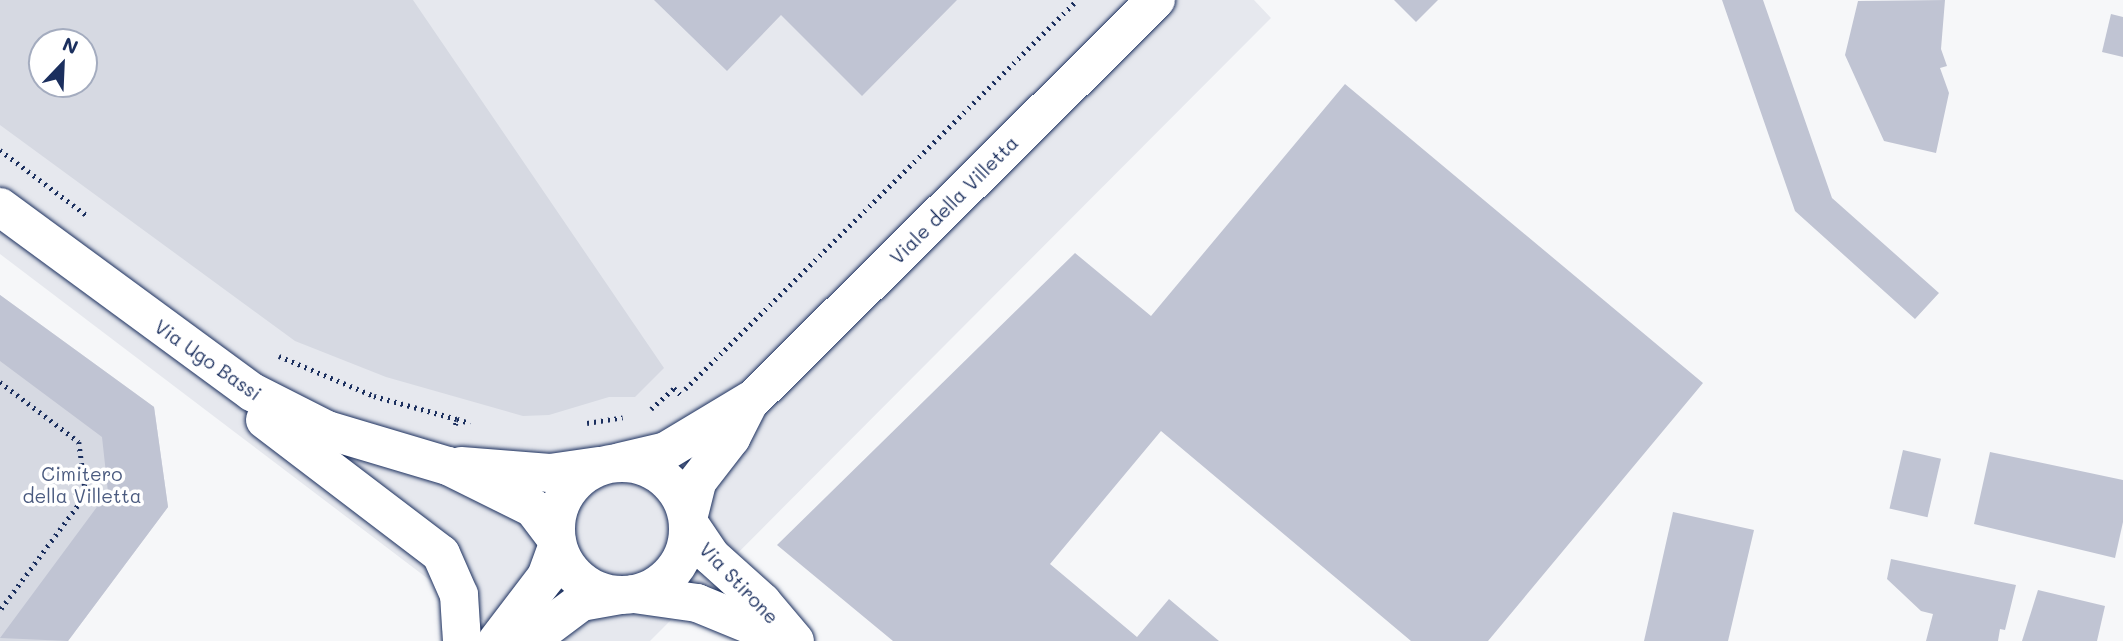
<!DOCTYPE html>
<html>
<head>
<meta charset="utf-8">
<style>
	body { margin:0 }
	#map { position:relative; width:2123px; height:641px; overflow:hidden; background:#f6f7f9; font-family:Mali,sans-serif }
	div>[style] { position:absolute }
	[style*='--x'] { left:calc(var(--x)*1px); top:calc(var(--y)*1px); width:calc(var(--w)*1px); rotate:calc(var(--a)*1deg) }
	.built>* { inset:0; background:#e6e8ee }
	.green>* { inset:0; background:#d6d9e2 }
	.building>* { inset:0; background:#c0c4d3; transform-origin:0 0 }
	.path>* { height:4.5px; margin-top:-2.25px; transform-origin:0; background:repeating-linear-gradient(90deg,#1b2f5e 0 2px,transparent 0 7px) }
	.roads { filter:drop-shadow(0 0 2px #1b2f5e) drop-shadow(0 0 2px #1b2f5e) }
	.street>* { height:38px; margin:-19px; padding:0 19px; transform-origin:19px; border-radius:19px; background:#fff }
	.secondary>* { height:38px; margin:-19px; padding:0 19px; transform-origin:19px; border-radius:19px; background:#fff }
	.secondary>.ring { margin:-19px; padding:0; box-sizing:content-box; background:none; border:38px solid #fff; border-radius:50% }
	span { translate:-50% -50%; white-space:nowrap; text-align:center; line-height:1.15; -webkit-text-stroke:7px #fff; paint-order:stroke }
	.street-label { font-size:19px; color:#1b2f5e }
	.park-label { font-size:19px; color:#4a5a7f }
	.north { position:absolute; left:28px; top:28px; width:70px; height:70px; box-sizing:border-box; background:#fff; border:2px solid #a4acbf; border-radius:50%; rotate:23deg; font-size:19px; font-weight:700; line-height:28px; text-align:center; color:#1b2f5e }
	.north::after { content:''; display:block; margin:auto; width:24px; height:32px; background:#1b2f5e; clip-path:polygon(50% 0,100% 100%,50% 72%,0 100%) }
</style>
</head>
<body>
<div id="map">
	<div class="built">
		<div style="clip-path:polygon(evenodd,0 0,1254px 0,1271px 18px,650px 641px,510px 641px,0 254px,0 0,42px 42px,84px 42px,84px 84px,42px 84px,42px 42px)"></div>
	</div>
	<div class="green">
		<div style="clip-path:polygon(evenodd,0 0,413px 0,664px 368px,635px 397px,609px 397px,549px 415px,523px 416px,386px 377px,295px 341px,0 125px,0 0,42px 42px,84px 42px,84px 84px,42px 84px,42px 42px)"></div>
		<div style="clip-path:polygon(0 295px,154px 407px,168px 507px,68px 641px,0 641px)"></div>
	</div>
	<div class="building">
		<div style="clip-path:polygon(654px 0,957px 0,862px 96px,781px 15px,727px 71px)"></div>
		<div style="clip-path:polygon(1394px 0,1438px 0,1416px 22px)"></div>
		<div style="clip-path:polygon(1722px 0,1763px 0,1832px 198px,1939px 293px,1915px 319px,1795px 211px)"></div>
		<div style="clip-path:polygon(1945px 0,1941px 49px,1947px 66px,1940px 68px,1949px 93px,1936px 153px,1884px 141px,1845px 55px,1858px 1px)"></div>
		<div style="clip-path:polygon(2111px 14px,2123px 17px,2123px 57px,2102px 52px)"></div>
		<div style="clip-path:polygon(1345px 84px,1703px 383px,1488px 641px,1411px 641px,1161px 431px,1050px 564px,1137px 637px,1169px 599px,1219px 641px,893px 641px,777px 545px,1075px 253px,1151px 316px)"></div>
		<div style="clip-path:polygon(0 295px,154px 407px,168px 507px,68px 641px,0 638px,108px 492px,102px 437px,0 361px)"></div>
		<div style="left:1903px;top:450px;width:39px;height:60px;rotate:13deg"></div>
		<div style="clip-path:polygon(1990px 452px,2123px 480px,2123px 522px,2115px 558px,1974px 524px)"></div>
		<div style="clip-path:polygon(1673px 512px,1754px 530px,1728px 641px,1644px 641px)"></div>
		<div style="clip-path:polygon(1891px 559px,2016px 585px,2005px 630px,2000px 629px,1998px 641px,1926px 641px,1933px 614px,1921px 611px,1887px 579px)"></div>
		<div style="clip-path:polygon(2038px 590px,2105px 606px,2097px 641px,2022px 641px)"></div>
	</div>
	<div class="path">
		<div style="--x:0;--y:150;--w:111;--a:37"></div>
		<div style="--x:279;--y:356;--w:103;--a:22.8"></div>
		<div style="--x:374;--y:396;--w:86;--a:15.5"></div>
		<div style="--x:0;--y:382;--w:99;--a:37.2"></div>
		<div style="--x:79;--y:442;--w:53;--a:82.5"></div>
		<div style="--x:86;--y:495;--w:144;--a:126.6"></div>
		<div style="--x:685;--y:389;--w:552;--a:-44.78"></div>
		<div style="--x:651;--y:409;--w:31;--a:-42"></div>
		<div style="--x:674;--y:388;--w:10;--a:45"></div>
		<div style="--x:587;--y:423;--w:36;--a:-9"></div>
		<div style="--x:455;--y:425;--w:6;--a:-72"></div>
		<div style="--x:457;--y:419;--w:14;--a:17"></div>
	</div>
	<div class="roads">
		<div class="street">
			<div style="--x:688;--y:522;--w:41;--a:55.9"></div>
			<div style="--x:711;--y:556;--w:69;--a:42"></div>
			<div style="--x:762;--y:602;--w:51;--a:49.8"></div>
			<div style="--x:634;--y:594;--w:64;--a:8.1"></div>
			<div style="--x:697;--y:603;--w:100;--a:22.2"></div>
		</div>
		<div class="secondary">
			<div style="--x:0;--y:207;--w:313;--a:36.3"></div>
			<div style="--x:252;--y:392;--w:84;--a:26.9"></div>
			<div style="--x:327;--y:430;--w:126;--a:16.6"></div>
			<div style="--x:448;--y:466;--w:95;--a:26.3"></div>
			<div style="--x:533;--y:508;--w:39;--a:53"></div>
			<div style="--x:265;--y:420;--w:221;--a:37.3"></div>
			<div style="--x:441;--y:554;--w:45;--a:66.3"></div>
			<div style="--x:459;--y:595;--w:46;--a:86.3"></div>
			<div style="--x:620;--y:462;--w:47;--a:-13.4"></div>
			<div style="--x:666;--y:451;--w:99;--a:-31"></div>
			<div class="ring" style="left:556px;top:463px;width:94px;height:94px"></div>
			<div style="--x:461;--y:466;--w:89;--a:4.5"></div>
			<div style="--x:550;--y:473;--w:49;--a:-8.1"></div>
			<div style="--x:688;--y:519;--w:38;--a:-76"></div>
			<div style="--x:697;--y:482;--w:56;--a:-52.3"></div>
			<div style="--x:731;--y:438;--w:38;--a:-63"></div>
			<div style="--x:748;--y:404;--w:574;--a:-44.72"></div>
			<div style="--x:497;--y:641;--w:81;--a:-52.6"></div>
			<div style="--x:546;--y:577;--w:33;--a:-70"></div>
			<div style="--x:529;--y:641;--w:65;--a:-36.9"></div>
			<div style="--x:581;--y:602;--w:40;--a:-10"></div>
		</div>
	</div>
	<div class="street-label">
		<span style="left:954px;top:200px;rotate:-45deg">Viale della Villetta</span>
		<span style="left:208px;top:360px;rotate:35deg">Via Ugo Bassi</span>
		<span style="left:739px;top:583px;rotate:46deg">Via Stirone</span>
	</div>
	<div class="park-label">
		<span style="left:82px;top:485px">Cimitero<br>della Villetta</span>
	</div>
	<div class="north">N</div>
</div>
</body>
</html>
